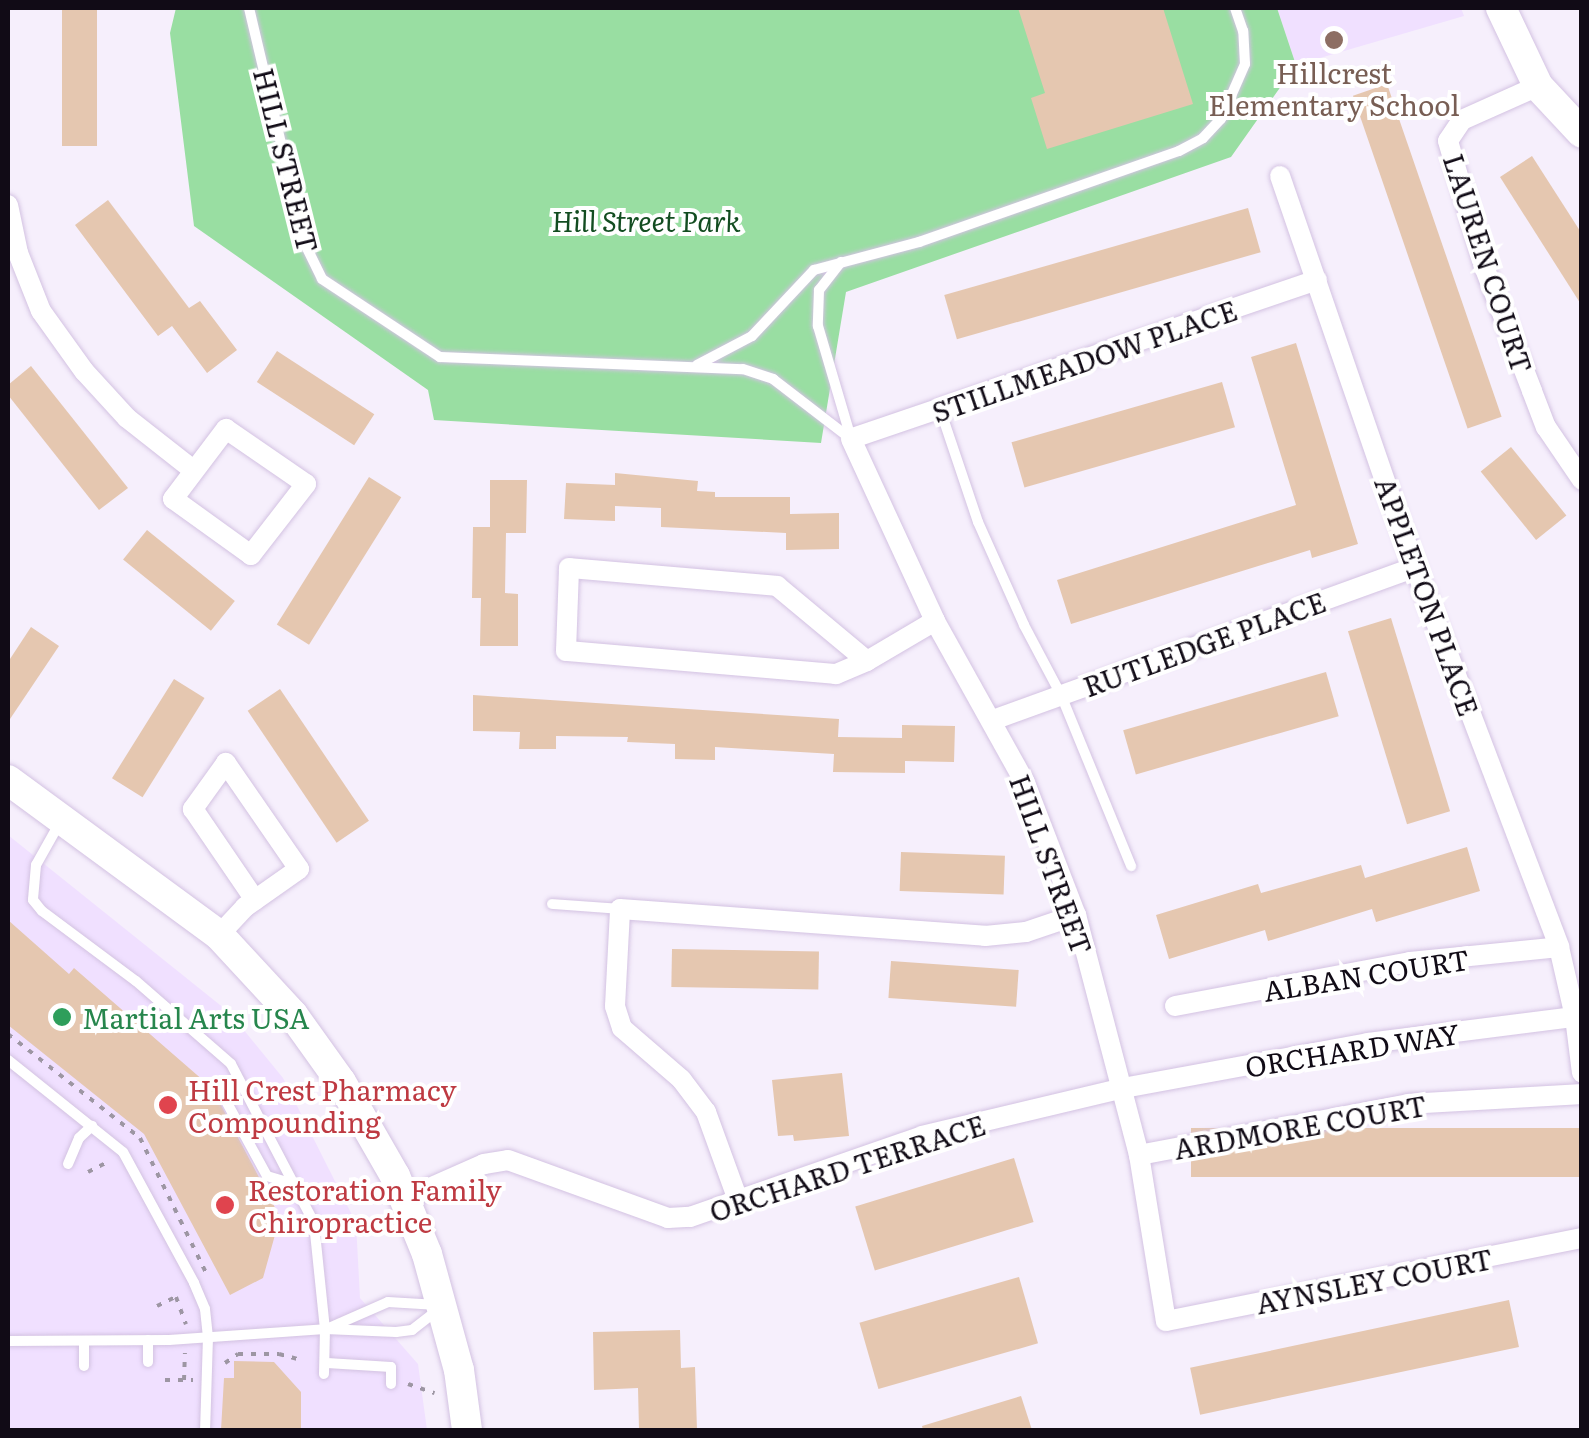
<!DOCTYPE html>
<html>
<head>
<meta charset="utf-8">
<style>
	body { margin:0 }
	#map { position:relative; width:1589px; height:1438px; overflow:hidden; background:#f6effc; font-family:Literata,serif }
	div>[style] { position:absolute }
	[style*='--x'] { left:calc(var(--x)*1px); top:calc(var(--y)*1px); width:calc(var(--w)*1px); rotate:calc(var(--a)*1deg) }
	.built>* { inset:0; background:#f0e0ff }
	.green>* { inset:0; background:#99dea2 }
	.building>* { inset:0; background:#e5c7b0; transform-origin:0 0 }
	.path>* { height:4px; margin-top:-2px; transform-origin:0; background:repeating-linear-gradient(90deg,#9d96a3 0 5px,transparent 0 13px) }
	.roads { filter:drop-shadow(0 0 2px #d3c2e2) drop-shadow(0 0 2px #d3c2e2) }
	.lane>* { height:10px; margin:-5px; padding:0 5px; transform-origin:5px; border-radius:5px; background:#fff }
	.street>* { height:20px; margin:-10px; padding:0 10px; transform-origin:10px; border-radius:10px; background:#fff }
	.secondary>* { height:30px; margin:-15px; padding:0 15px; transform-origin:15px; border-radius:15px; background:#fff }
	.dots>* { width:28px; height:28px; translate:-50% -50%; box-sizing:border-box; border:5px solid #fff; border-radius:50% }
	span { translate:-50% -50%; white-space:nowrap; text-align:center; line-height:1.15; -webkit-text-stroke:8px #fff; paint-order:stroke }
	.education-label { font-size:28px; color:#785e54 }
	.street-label { font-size:28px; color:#110b16 }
	.park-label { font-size:28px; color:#134d21; font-style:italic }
	.leisure-label { font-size:28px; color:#27864d }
	.left { translate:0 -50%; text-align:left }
	.health-label { font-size:28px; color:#be3a42 }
	.frame { position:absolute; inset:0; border:10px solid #110b16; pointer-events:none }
</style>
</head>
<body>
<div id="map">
	<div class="built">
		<div style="clip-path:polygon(1277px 8px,1461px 8px,1464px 16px,1296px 65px)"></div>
		<div style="clip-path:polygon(8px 835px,230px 1013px,283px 1078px,356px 1223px,360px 1298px,418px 1364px,427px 1430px,8px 1430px)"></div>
	</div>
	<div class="green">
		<div style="clip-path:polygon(176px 8px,1277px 8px,1296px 65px,1231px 157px,846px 292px,821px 443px,434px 420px,428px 390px,194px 226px,170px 33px)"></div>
	</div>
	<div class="building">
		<div style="left:62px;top:8px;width:35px;height:138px"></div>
		<div style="clip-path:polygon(1018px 8px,1163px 8px,1193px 104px,1047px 149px,1031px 98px,1045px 93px)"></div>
		<div style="left:1387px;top:84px;width:352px;height:36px;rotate:71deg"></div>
		<div style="clip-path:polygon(1532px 156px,1582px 234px,1582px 306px,1500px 177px)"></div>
		<div style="clip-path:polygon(108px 200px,189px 308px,200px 301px,237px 350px,207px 373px,172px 326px,158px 336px,75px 225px)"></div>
		<div style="left:1248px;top:208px;width:46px;height:316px;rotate:74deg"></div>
		<div style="clip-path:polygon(1296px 343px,1358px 544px,1312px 558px,1310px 550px,1071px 624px,1057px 580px,1296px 505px,1251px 357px)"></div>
		<div style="left:277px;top:351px;width:116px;height:37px;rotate:33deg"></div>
		<div style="clip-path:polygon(31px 366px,128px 488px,99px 510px,8px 395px,8px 385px)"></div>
		<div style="left:1222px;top:382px;width:47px;height:219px;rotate:74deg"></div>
		<div style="left:1511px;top:447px;width:88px;height:39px;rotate:51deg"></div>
		<div style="clip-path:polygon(615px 473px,698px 481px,697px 491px,715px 492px,715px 497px,790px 497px,790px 514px,839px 513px,839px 549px,786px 550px,786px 533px,661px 527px,661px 508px,615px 506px,615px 521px,564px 519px,566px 483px,615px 485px)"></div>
		<div style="left:369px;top:477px;width:38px;height:174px;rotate:32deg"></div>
		<div style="clip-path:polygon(490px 480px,527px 480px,526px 533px,506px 533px,505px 593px,518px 594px,518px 646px,480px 646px,481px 598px,472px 598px,473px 527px,490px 527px)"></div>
		<div style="left:147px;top:530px;width:113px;height:38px;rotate:39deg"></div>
		<div style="left:1391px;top:618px;width:202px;height:45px;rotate:73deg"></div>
		<div style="clip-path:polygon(31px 627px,59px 646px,8px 722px,8px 662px)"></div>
		<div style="left:1326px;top:672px;width:46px;height:211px;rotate:74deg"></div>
		<div style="left:174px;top:679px;width:36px;height:117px;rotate:32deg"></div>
		<div style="left:280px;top:689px;width:159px;height:39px;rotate:56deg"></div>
		<div style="clip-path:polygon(473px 695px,839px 719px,838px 737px,902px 738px,902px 725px,955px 726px,954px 762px,905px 761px,905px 773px,833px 772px,834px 754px,715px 747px,715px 760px,675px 759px,675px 744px,627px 742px,628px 737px,556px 736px,556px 749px,519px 749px,520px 732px,473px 731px)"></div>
		<div style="clip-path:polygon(1467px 847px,1480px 891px,1376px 922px,1372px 909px,1268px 941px,1265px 930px,1169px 959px,1156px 915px,1258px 884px,1261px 893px,1361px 865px,1365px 878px)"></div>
		<div style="left:901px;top:852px;width:104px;height:39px;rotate:2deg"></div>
		<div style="clip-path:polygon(8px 920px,69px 974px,74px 968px,212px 1088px,280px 1217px,263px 1278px,230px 1295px,144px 1134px,8px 1025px)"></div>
		<div style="left:672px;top:949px;width:147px;height:38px;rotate:1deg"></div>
		<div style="left:891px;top:961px;width:128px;height:37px;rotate:4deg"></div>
		<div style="clip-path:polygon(842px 1073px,849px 1136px,794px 1141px,793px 1135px,778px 1136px,772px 1080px)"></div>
		<div style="left:1582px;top:1128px;width:49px;height:391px;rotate:90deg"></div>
		<div style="left:1014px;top:1158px;width:67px;height:166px;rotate:73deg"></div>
		<div style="left:1019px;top:1277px;width:69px;height:166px;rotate:74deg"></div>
		<div style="left:1509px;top:1300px;width:48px;height:326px;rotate:78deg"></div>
		<div style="clip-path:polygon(680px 1330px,681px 1368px,695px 1367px,697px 1430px,639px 1430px,638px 1388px,594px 1390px,593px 1332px)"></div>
		<div style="clip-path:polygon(234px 1361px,274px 1362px,301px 1392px,301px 1430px,221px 1430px,224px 1378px,234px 1378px)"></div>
		<div style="clip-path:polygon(1021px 1396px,1032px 1430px,923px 1430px,922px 1426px)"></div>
	</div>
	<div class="path">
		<div style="--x:8;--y:1034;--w:168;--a:38.2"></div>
		<div style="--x:140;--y:1138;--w:150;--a:63.9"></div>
		<div style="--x:88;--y:1172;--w:22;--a:-27"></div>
		<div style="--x:176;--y:1297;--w:29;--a:70"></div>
		<div style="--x:157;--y:1306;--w:25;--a:-26"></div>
		<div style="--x:225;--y:1363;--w:16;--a:-35"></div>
		<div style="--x:238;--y:1354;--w:41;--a:0"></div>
		<div style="--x:279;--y:1354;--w:23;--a:15"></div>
		<div style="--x:165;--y:1380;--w:28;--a:0"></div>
		<div style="--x:184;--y:1380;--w:27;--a:-88"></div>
		<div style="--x:408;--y:1384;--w:28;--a:19"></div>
	</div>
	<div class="roads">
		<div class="lane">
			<div style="--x:249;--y:8;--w:243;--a:76.7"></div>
			<div style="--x:305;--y:244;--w:39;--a:64"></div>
			<div style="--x:322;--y:279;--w:141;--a:33.5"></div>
			<div style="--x:440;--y:357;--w:303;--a:2.3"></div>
			<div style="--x:743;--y:369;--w:32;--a:18"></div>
			<div style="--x:773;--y:379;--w:98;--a:37.6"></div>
			<div style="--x:841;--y:262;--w:36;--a:128"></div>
			<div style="--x:819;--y:290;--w:36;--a:92"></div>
			<div style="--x:818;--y:326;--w:117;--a:73.6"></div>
			<div style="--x:697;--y:365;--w:62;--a:-27.8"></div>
			<div style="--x:752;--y:336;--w:91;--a:-46.8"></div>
			<div style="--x:814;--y:270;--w:109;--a:-14.9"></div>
			<div style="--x:919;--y:242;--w:275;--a:-19.3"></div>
			<div style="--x:1179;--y:151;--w:27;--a:-28"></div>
			<div style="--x:1203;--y:138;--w:26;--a:-47"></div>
			<div style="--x:1221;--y:119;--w:60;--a:-66.4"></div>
			<div style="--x:1245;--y:64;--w:33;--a:-93"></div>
			<div style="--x:1243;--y:31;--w:24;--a:-109"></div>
			<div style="--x:940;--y:409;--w:119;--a:71.4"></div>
			<div style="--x:978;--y:522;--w:113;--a:65.9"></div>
			<div style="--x:1024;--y:625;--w:79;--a:62.1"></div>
			<div style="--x:1061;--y:695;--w:185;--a:67.7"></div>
			<div style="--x:59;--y:824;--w:47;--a:119.3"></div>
			<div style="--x:36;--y:865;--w:35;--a:95"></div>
			<div style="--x:33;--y:900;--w:14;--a:51"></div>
			<div style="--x:42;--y:911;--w:117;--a:36.7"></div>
			<div style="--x:136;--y:981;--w:126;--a:41.1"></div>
			<div style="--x:231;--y:1064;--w:179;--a:62.4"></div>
			<div style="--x:314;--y:1223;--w:107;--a:84.1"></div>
			<div style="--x:325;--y:1329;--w:45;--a:91.3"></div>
			<div style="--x:552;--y:904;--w:68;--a:4.2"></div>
			<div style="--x:8;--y:1060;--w:147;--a:38.7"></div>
			<div style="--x:123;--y:1152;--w:149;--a:61.5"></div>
			<div style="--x:194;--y:1283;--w:28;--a:67"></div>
			<div style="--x:205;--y:1309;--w:28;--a:84"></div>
			<div style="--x:208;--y:1337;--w:93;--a:91.8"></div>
			<div style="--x:226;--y:1101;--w:85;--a:61.3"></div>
			<div style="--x:267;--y:1176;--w:27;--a:17"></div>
			<div style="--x:68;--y:1164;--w:28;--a:-67"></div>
			<div style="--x:79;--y:1138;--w:18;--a:-43"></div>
			<div style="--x:331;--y:1327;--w:62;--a:-23.7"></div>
			<div style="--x:388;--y:1302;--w:50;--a:3.4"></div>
			<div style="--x:8;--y:1341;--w:161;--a:-0.4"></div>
			<div style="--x:169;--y:1340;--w:156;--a:-4"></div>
			<div style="--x:325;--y:1329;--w:71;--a:2.4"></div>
			<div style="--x:396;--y:1332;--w:16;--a:-7"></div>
			<div style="--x:412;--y:1330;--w:34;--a:-38"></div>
			<div style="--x:84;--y:1341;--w:25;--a:90"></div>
			<div style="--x:148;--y:1362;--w:22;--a:-90"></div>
			<div style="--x:327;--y:1363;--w:64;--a:3.6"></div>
			<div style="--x:391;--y:1367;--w:17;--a:90"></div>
		</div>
		<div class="street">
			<div style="--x:1538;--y:86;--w:83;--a:155.9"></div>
			<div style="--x:1462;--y:120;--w:25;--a:124"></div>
			<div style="--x:1448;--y:141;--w:133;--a:73.9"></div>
			<div style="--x:1485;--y:269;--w:131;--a:68.9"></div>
			<div style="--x:1532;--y:391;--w:39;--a:69"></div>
			<div style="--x:1546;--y:427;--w:64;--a:55.8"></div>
			<div style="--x:1280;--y:176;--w:414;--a:71"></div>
			<div style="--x:1415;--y:567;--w:406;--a:69.2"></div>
			<div style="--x:1559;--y:947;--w:72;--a:77.1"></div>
			<div style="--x:1575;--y:1017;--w:56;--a:82.9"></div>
			<div style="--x:8;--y:205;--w:49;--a:78.2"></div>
			<div style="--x:18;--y:253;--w:62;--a:68.4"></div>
			<div style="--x:41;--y:311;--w:74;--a:54.4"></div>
			<div style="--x:84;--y:371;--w:64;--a:47.5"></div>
			<div style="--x:127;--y:418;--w:84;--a:38.2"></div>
			<div style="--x:1317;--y:280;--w:492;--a:161.2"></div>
			<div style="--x:851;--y:439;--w:200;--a:65.2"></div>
			<div style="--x:935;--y:621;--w:185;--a:60.9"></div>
			<div style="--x:1025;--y:783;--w:142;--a:68.9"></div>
			<div style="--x:1076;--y:915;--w:248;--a:75.3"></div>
			<div style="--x:1139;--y:1155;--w:168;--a:80.8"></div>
			<div style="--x:1166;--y:1321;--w:424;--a:-11.3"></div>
			<div style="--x:226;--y:429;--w:97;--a:34.5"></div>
			<div style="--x:306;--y:484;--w:90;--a:127.8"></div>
			<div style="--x:251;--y:555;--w:96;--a:-144.3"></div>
			<div style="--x:173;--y:499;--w:88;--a:-52.9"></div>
			<div style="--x:867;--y:661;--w:34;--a:157"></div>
			<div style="--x:836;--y:674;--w:271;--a:-175.1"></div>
			<div style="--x:566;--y:651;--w:83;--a:-87.9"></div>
			<div style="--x:569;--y:568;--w:209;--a:4.9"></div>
			<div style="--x:777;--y:586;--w:117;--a:39.8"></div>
			<div style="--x:867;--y:661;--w:79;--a:-30.5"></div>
			<div style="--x:993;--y:720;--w:449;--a:-19.9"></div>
			<div style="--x:219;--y:935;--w:38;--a:-47"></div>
			<div style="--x:245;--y:907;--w:66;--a:-35.1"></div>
			<div style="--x:299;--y:869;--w:129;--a:-124.6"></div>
			<div style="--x:226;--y:763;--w:57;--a:125.7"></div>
			<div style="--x:193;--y:809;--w:110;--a:55.7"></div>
			<div style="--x:1175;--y:1006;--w:239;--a:-10.6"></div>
			<div style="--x:1410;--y:962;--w:150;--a:-5.7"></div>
			<div style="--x:1139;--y:1155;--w:274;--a:-10.7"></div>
			<div style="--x:1408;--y:1104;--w:174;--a:-3.3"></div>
			<div style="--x:405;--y:1199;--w:86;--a:-23.9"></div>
			<div style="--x:484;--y:1164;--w:24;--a:-9"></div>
			<div style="--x:508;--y:1160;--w:170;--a:19.9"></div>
			<div style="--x:668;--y:1218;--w:22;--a:-3"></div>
			<div style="--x:690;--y:1217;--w:246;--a:-19.2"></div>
			<div style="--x:922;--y:1136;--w:207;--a:-13.4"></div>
			<div style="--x:1123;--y:1088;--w:249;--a:-10.4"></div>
			<div style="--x:1368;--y:1043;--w:216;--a:-7.2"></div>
			<div style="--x:738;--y:1200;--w:94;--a:-110"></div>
			<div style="--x:706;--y:1112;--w:41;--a:-127.1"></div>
			<div style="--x:681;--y:1079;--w:78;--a:-139.2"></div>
			<div style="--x:622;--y:1028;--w:23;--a:-108"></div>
			<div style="--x:615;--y:1006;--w:97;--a:-87"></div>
			<div style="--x:620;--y:909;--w:366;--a:4.2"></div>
			<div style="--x:985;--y:936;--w:41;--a:-5.6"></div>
			<div style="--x:1026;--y:932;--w:53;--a:-18.8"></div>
		</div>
		<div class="secondary">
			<div style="--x:1501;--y:8;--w:86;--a:64.6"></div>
			<div style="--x:1538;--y:86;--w:64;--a:46.9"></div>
			<div style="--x:8;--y:780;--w:262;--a:36.3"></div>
			<div style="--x:219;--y:935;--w:109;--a:47.2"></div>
			<div style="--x:293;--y:1015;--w:82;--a:54.4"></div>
			<div style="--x:341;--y:1082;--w:108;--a:60.1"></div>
			<div style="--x:395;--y:1176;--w:84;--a:67.7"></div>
			<div style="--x:427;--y:1254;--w:120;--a:74.6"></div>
			<div style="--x:459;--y:1370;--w:61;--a:82.4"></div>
		</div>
	</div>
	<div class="dots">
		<div style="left:1334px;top:40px;background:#8d6e63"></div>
		<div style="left:62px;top:1017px;background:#2e9e5b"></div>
		<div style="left:168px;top:1105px;background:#e0444e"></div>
		<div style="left:225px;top:1205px;background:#e0444e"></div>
	</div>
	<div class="education-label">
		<span style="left:1334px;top:88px">Hillcrest<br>Elementary School</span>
	</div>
	<div class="street-label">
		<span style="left:287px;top:160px;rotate:76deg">HILL STREET</span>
		<span style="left:1489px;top:263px;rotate:72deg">LAUREN COURT</span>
		<span style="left:1084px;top:360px;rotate:-19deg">STILLMEADOW PLACE</span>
		<span style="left:1428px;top:596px;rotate:70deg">APPLETON PLACE</span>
		<span style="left:1204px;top:643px;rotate:-20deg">RUTLEDGE PLACE</span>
		<span style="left:1052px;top:864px;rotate:70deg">HILL STREET</span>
		<span style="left:1366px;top:974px;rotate:-9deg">ALBAN COURT</span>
		<span style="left:1352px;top:1049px;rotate:-9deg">ORCHARD WAY</span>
		<span style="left:1300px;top:1126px;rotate:-10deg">ARDMORE COURT</span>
		<span style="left:847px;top:1167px;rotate:-18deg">ORCHARD TERRACE</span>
		<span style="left:1374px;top:1280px;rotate:-11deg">AYNSLEY COURT</span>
	</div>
	<div class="park-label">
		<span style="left:646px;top:220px">Hill Street Park</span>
	</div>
	<div class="leisure-label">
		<span class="left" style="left:82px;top:1017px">Martial Arts USA</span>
	</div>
	<div class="health-label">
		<span class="left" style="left:188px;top:1105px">Hill Crest Pharmacy<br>Compounding</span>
		<span class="left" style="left:248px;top:1205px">Restoration Family<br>Chiropractice</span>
	</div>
	<div class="frame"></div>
</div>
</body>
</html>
